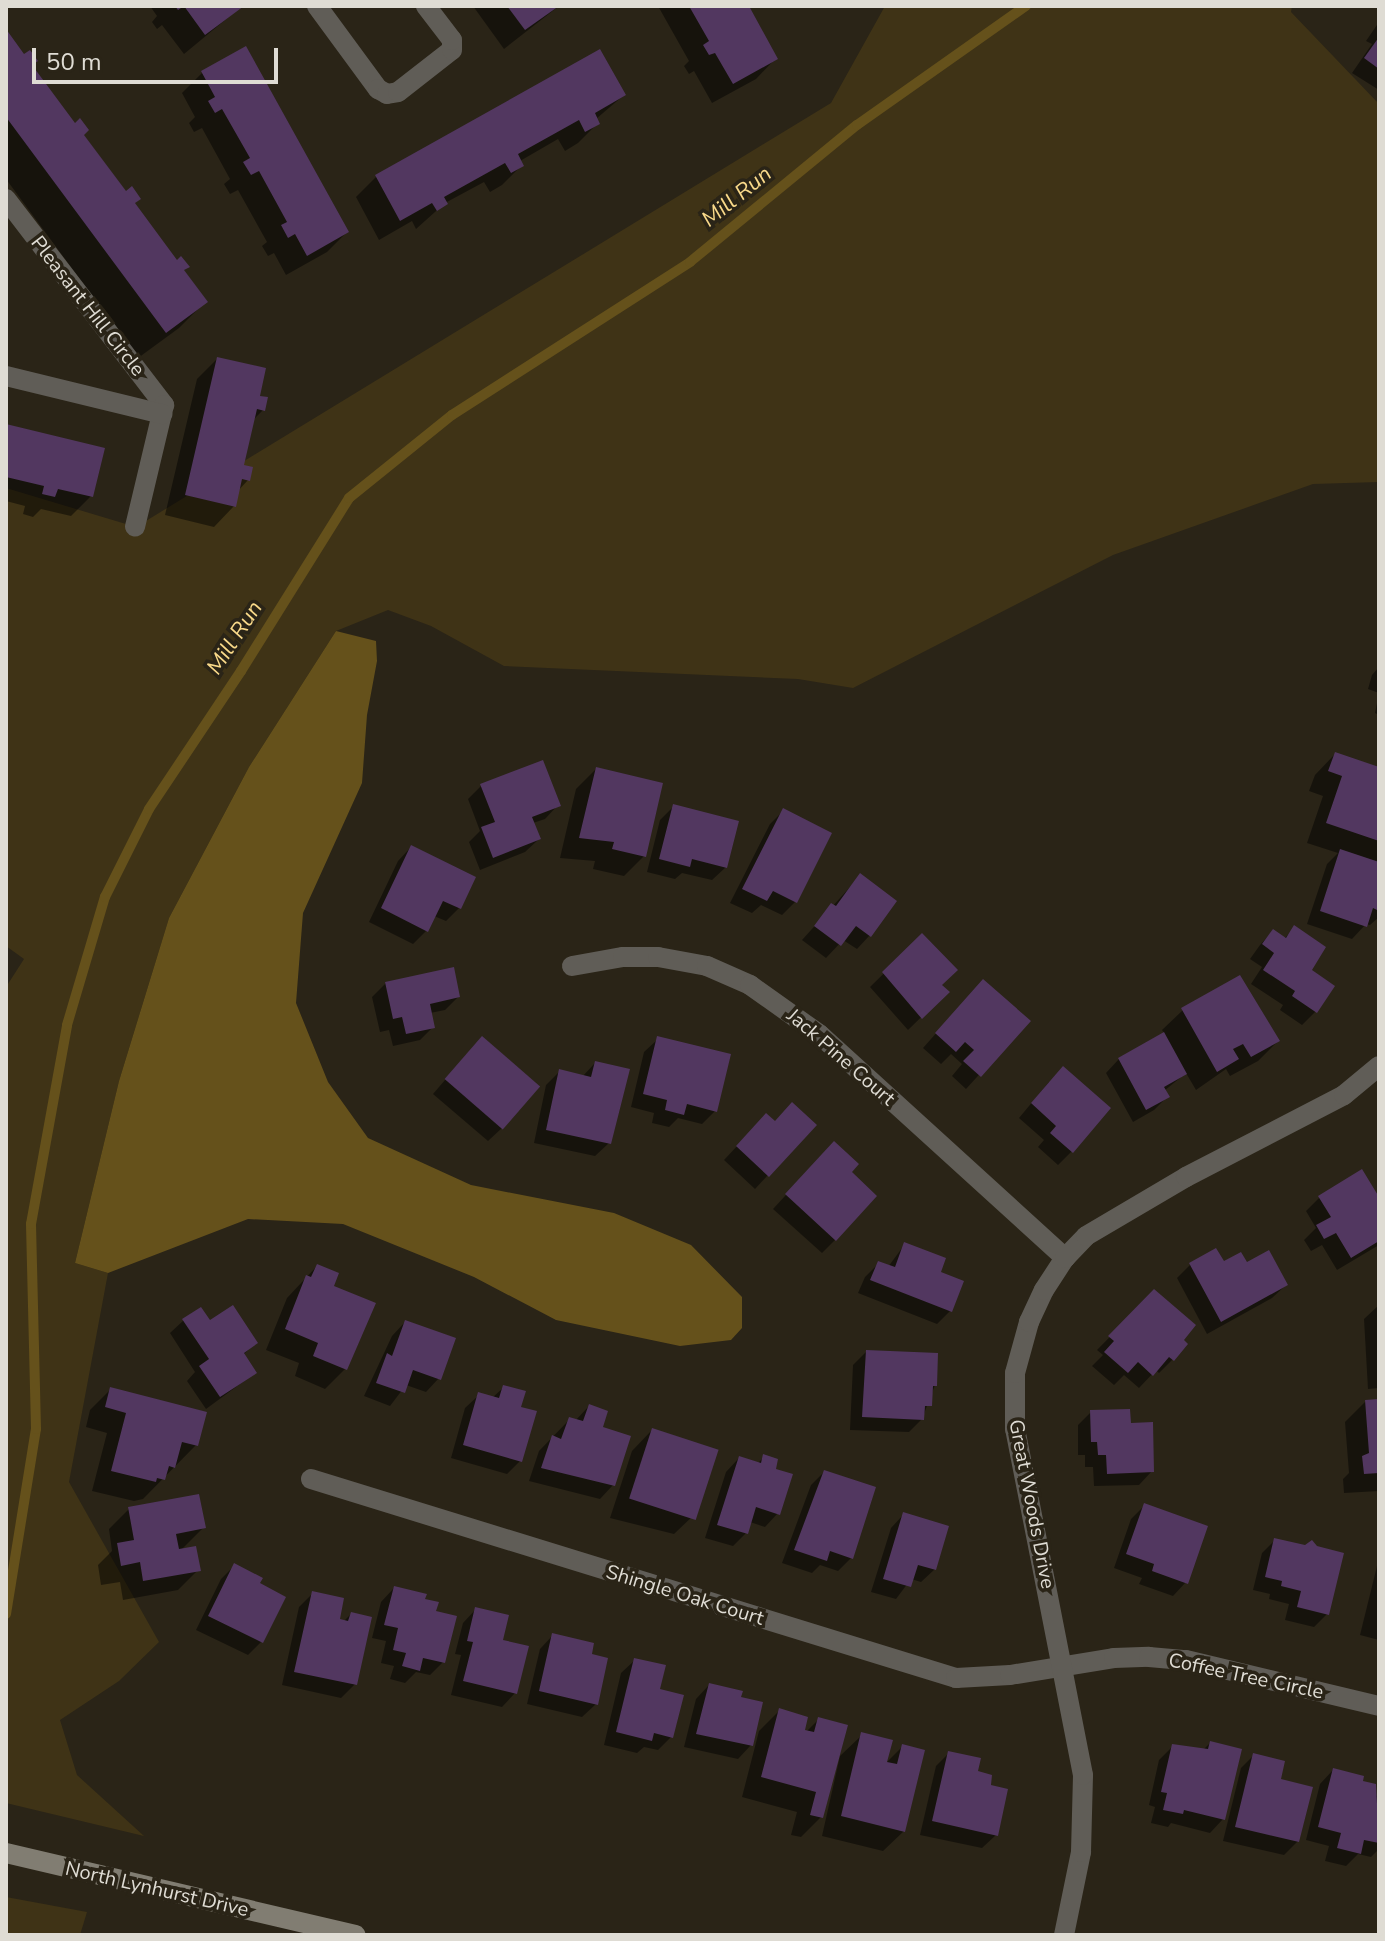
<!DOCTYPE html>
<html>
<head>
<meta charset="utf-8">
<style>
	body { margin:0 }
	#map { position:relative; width:1385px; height:1941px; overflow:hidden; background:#2a2417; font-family:"Nunito Sans",sans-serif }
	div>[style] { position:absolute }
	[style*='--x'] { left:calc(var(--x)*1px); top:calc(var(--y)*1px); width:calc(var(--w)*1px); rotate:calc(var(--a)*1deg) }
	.green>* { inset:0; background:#3f3316 }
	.water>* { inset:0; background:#65511b }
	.shadow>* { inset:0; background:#0007 }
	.stream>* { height:10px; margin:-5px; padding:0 5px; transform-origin:5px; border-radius:5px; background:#65511b }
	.building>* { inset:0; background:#523760; transform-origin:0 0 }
	.street>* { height:20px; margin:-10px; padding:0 10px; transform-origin:10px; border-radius:10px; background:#605d57 }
	.secondary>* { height:20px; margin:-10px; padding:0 10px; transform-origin:10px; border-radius:10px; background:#817d72 }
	span { translate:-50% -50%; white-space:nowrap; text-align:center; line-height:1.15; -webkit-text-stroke:7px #2a2417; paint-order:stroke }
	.street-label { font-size:20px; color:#dfdcd4 }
	.water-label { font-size:22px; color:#f9d989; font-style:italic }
	.frame { position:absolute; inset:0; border:8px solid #dfdcd4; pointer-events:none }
	.scale { position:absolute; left:32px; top:48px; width:246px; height:36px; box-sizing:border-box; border:4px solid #dfdcd4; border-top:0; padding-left:10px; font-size:24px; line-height:28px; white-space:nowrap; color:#dfdcd4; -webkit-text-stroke:6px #2a2417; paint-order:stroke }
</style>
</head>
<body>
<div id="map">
	<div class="green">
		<div style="clip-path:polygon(885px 6px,1292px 6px,1291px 12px,1379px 104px,1379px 482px,1313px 484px,1113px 555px,853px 688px,798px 679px,504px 666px,431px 626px,388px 610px,336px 631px,249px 767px,169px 918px,119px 1081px,75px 1263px,108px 1273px,69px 1482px,159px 1642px,119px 1681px,60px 1720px,77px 1775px,144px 1836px,6px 1803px,6px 987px,24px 959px,6px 946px,6px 488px,136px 527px,831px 103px)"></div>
		<div style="clip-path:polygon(6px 1897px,87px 1912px,80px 1935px,6px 1935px)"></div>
	</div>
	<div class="water">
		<div style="clip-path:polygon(336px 631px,376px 641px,377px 661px,367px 715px,362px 783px,303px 913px,296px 1003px,328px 1082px,368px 1138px,471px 1185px,614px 1213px,691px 1245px,742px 1297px,742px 1328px,731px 1340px,680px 1346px,556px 1320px,474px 1277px,343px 1224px,248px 1219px,108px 1273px,75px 1263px,119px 1081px,169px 918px,249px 767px)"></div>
	</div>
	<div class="shadow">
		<div style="clip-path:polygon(150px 6px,242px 6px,184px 54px,162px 25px,157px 29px,152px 22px,157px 16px)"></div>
		<div style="clip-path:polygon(473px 6px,559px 6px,504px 49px)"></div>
		<div style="clip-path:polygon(658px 6px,746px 6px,776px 58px,756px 79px,712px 103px,694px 71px,689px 74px,684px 66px,689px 61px)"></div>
		<div style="clip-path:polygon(1379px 22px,1379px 90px,1352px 73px,1372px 44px,1366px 41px)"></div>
		<div style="clip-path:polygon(6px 33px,205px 302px,179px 328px,138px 358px,6px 179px)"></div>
		<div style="clip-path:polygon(202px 73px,347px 232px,327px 252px,286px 275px,274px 253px,268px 256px,262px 246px,267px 242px,238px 190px,230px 194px,224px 184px,230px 179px,202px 128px,194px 132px,189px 123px,195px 117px,182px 93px)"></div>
		<div style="clip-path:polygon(624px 95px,596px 119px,598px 123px,578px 143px,565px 151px,558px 139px,520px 161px,522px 165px,502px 185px,490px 192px,484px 182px,445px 203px,416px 229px,412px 221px,379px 240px,356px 197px,376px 177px)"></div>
		<div style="clip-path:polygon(217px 359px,258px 397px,263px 410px,253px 420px,241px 467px,248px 480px,237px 492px,234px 506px,214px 527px,165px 515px,197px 379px)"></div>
		<div style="clip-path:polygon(6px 426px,91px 496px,71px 516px,41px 509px,33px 517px,23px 514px,25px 506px,6px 501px)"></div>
		<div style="clip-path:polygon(1379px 667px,1379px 715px,1375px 713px,1379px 693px,1368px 689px,1372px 675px)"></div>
		<div style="clip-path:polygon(1335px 754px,1379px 769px,1379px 917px,1370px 925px,1366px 924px,1352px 939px,1307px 924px,1327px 864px,1338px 853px,1307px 843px,1323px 796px,1309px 791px,1315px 775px)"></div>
		<div style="clip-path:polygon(596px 769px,644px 856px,624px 876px,593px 869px,595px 861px,560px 858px,576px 789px)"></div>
		<div style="clip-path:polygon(481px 786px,558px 805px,545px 819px,533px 823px,539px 839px,525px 852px,480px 870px,469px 842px,480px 831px,468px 799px)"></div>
		<div style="clip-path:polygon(673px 807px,726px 867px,712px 880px,682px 873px,675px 879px,647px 872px,660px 820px)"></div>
		<div style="clip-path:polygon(783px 811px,795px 902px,782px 915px,761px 905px,752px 913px,730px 903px,770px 824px)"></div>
		<div style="clip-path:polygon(411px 847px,459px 908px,446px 921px,434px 916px,427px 930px,413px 944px,369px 922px,398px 861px)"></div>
		<div style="clip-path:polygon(860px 876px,870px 935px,857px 949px,843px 940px,826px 958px,802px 940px)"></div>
		<div style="clip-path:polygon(1294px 928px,1309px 970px,1315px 1012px,1302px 1025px,1280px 1010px,1283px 1005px,1251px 984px,1262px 967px,1250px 959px,1260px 945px,1273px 931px,1284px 939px)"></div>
		<div style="clip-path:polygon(922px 936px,940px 985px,947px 992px,908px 1030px,870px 987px)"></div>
		<div style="clip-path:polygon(386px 983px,458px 997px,445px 1010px,430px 1013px,433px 1027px,420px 1040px,393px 1046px,389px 1030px,380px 1032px,372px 997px)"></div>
		<div style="clip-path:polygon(970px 995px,1028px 1021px,966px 1089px,952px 1076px,962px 1064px,951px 1054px,941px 1064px,923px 1048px)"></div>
		<div style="clip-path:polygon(1183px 1010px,1278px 1041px,1258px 1061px,1230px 1076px,1226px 1069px,1196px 1090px,1186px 1073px,1164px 1091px,1167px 1097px,1154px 1110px,1133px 1122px,1106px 1073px,1119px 1059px,1165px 1034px,1162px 1030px)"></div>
		<div style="clip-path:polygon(658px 1039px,715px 1111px,702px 1124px,678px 1118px,669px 1127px,652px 1123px,654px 1113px,631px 1107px,644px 1052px)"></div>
		<div style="clip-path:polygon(469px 1052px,502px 1128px,488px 1141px,433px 1094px)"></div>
		<div style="clip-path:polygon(595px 1063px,609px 1143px,595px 1156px,534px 1143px,546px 1085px,559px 1072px,582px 1077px)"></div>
		<div style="clip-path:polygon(1049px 1082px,1072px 1151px,1058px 1165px,1038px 1147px,1044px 1140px,1019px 1118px)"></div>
		<div style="clip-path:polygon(753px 1129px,768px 1175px,755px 1189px,724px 1160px)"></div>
		<div style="clip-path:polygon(821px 1157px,849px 1173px,835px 1240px,822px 1253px,773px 1209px)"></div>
		<div style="clip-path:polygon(1320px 1197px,1379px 1201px,1379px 1245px,1337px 1270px,1322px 1245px,1311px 1251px,1304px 1240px,1316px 1228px,1306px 1211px)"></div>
		<div style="clip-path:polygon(905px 1244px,939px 1273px,950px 1311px,937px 1324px,858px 1293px,865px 1277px,879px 1263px,888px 1267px)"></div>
		<div style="clip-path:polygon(1190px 1265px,1246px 1265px,1286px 1285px,1272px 1298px,1207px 1334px,1177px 1278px)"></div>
		<div style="clip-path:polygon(317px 1266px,331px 1287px,346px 1368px,325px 1389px,295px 1376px,299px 1363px,266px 1350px,287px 1298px)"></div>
		<div style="clip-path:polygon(1154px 1292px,1181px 1340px,1173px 1359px,1159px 1373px,1156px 1370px,1139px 1388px,1124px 1375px,1114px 1385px,1092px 1366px,1103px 1355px,1097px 1350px)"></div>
		<div style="clip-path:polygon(1379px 1305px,1379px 1388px,1368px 1389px,1364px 1319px)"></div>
		<div style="clip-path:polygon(184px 1320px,210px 1323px,255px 1343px,243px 1355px,255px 1373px,206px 1409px,187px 1381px,195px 1372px,170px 1333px)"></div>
		<div style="clip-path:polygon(405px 1322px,439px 1378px,426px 1392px,406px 1385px,390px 1406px,364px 1396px,392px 1336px)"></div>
		<div style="clip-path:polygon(866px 1352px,935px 1385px,922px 1419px,909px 1432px,850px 1430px,853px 1365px)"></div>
		<div style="clip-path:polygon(504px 1387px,519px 1408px,520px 1461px,507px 1474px,451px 1458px,465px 1408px,479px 1395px,492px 1398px)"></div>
		<div style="clip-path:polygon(111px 1389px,196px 1445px,143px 1499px,134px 1501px,92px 1491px,107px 1433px,86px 1427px,90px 1410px)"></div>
		<div style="clip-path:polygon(1379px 1401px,1379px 1491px,1344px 1493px,1343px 1479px,1349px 1473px,1345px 1422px,1365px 1402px)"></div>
		<div style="clip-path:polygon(589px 1406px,601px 1428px,613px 1485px,600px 1499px,529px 1481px,539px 1451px,570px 1419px,575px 1421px)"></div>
		<div style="clip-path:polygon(1091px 1412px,1129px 1425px,1152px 1471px,1139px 1485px,1094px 1486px,1093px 1467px,1085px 1467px,1085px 1455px,1078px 1455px,1078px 1425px)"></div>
		<div style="clip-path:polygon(652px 1430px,695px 1514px,674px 1534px,610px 1518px,632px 1451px)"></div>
		<div style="clip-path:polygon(764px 1457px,773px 1470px,778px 1513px,765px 1527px,750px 1522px,746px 1533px,733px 1546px,705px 1538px,726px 1472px,739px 1458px,757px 1464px)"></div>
		<div style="clip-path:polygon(824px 1472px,851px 1558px,838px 1571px,820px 1565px,812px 1573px,782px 1563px,811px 1485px)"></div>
		<div style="clip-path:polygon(1144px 1506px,1186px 1582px,1173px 1596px,1139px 1584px,1142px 1578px,1114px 1568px,1131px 1519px)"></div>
		<div style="clip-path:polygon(129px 1509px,203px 1528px,180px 1551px,198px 1570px,178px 1590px,123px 1600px,120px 1582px,101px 1585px,98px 1565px,112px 1551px,109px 1529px)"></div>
		<div style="clip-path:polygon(904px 1514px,935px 1569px,921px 1582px,911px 1579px,896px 1599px,871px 1592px,891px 1528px)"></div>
		<div style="clip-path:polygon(1275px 1540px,1327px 1614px,1314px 1627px,1285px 1620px,1289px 1604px,1269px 1599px,1270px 1594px,1253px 1590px,1262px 1553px)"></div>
		<div style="clip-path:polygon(1379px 1558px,1379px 1640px,1360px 1635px)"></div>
		<div style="clip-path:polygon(235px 1565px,258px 1584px,283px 1598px,261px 1642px,248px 1655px,196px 1630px,221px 1579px)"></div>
		<div style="clip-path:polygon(394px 1588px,423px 1600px,434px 1613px,443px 1662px,430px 1675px,416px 1672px,405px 1683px,390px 1679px,394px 1666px,381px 1663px,386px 1641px,372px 1638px,381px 1602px)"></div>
		<div style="clip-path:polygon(312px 1594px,337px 1620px,343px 1622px,351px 1614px,355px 1684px,341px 1698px,282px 1685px,299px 1607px)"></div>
		<div style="clip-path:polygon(476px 1609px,500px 1642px,515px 1693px,502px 1707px,451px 1695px,461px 1655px,455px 1654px,463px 1623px)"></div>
		<div style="clip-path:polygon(553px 1635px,589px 1655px,596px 1704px,582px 1717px,527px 1704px,540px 1649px)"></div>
		<div style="clip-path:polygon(635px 1660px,657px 1690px,671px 1737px,658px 1750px,644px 1747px,637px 1753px,604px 1745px,621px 1673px)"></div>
		<div style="clip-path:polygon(709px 1685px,739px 1698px,751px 1745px,738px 1759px,684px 1747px,696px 1699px)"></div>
		<div style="clip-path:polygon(779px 1711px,802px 1736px,819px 1719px,821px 1817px,801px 1837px,791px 1835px,797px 1812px,742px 1797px,759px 1731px)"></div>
		<div style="clip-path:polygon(862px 1735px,885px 1764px,903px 1746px,904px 1831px,883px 1851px,822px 1836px,840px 1756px)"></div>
		<div style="clip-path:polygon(1210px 1743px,1223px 1819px,1210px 1833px,1171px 1823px,1168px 1827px,1151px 1823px,1155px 1807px,1149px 1805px,1159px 1760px,1173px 1746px,1203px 1750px)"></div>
		<div style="clip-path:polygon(949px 1753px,988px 1786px,996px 1835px,982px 1848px,920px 1835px,936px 1766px)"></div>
		<div style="clip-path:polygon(1254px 1755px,1278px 1780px,1298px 1841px,1284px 1855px,1223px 1841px,1241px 1768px)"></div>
		<div style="clip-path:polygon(1333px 1770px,1360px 1782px,1372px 1795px,1379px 1796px,1379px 1849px,1371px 1857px,1358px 1854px,1346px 1866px,1325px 1861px,1329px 1846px,1306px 1840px,1320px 1784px)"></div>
	</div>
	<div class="stream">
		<div style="--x:6;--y:1614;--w:187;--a:-80.8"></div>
		<div style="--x:36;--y:1429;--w:205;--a:-91.4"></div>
		<div style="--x:31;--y:1224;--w:202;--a:-79.7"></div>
		<div style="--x:67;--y:1025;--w:134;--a:-73.5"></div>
		<div style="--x:105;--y:897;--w:98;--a:-63.4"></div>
		<div style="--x:149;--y:809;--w:166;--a:-56.3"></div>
		<div style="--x:241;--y:671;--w:204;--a:-58"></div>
		<div style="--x:349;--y:498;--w:132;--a:-38.9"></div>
		<div style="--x:452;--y:415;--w:283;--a:-32.7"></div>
		<div style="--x:690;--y:262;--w:216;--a:-39.4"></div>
		<div style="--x:857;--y:125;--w:207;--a:-35.2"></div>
	</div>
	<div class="building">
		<div style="clip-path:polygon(175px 6px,244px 6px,205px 35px,184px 6px,178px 10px)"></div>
		<div style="clip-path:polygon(507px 6px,559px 6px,525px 30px)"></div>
		<div style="clip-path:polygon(689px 6px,749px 6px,778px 59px,733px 84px,715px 53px,709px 55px,703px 45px,709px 41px)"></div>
		<div style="clip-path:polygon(6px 29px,24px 54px,30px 50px,38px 61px,32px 65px,75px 123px,80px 118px,89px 130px,84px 135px,126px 191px,132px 186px,141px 199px,135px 203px,177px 260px,181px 256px,190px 267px,184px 270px,208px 302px,166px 333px,6px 117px)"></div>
		<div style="clip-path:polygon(1379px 37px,1379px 69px,1364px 58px)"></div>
		<div style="clip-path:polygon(246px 46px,349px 232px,307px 256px,295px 234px,288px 238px,281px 225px,287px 222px,259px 171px,251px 175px,243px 162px,250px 158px,222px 109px,215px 113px,208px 101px,215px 97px,201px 71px)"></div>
		<div style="clip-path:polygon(600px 49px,626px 95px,595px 113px,600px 124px,585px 132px,579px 120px,518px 154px,524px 166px,511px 173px,505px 163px,444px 197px,448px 204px,437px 211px,432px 203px,400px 221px,375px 175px)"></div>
		<div style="clip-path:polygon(217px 357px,266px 368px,260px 396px,268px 397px,265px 411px,257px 409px,244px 465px,253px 467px,250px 481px,242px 479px,236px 507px,185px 495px)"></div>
		<div style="clip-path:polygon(6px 424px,105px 448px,93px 497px,58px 489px,55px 497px,42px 494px,44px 486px,6px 477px)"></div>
		<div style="clip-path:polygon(1335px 752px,1379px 767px,1379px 841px,1326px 823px,1342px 776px,1328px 771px)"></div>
		<div style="clip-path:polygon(543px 760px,561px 806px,532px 817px,541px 839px,493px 858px,481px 827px,495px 822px,480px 784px)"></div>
		<div style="clip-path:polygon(596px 767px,663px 783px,646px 857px,612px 849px,614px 842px,579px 838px)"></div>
		<div style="clip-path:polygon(673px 804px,739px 821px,727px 868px,692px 859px,690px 867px,659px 859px)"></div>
		<div style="clip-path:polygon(783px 808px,832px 833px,797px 903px,773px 891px,767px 901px,742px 889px)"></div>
		<div style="clip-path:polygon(411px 845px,476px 877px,461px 909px,443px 901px,428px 932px,381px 908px)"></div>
		<div style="clip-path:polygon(1340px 849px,1379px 862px,1379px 911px,1373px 908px,1367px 927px,1320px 911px)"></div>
		<div style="clip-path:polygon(860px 873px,897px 901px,871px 937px,856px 926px,841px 946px,814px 926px,831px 903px,836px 906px)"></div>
		<div style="clip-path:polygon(1294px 925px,1326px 947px,1312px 970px,1335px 986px,1317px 1013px,1292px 996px,1295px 991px,1263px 970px,1274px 953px,1262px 944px,1273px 929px,1286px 938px)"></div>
		<div style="clip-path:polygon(922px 933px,958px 970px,942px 985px,950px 992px,922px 1019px,882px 972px)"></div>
		<div style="clip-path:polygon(454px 967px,460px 997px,430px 1004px,435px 1028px,406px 1034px,402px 1017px,393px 1019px,385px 982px)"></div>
		<div style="clip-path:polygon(1240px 975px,1280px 1041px,1251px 1057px,1243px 1044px,1233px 1049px,1239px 1059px,1217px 1072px,1181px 1008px)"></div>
		<div style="clip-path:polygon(983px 979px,1031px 1021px,981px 1077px,963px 1061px,974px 1050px,965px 1042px,956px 1052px,935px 1033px)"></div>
		<div style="clip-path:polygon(1164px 1032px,1187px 1074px,1164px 1087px,1170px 1097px,1146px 1110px,1118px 1058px)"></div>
		<div style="left:482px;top:1036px;width:77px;height:57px;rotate:41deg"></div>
		<div style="clip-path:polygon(657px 1036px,731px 1054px,717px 1112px,687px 1104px,684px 1115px,665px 1110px,667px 1100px,643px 1094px)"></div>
		<div style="clip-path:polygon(595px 1061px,630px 1069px,611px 1144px,546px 1130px,559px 1069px,591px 1077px)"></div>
		<div style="clip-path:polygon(1063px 1066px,1111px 1108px,1073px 1153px,1050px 1133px,1056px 1126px,1031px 1103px)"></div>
		<div style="clip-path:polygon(792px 1102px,817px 1125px,769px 1177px,736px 1146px,766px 1113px,775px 1121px)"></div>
		<div style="clip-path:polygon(834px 1141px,859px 1164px,852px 1172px,877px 1196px,836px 1241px,785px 1194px)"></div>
		<div style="clip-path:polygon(1362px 1169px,1379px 1197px,1379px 1241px,1351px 1258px,1336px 1233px,1324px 1239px,1316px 1225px,1331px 1217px,1318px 1196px)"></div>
		<div style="clip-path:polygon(904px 1242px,946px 1258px,941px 1272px,964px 1281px,952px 1312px,870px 1280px,878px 1261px,895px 1267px)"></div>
		<div style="clip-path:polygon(1216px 1248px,1224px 1261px,1241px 1252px,1247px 1262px,1269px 1250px,1288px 1285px,1221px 1322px,1189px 1263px)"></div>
		<div style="clip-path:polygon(317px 1264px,339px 1273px,334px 1286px,376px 1303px,347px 1370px,313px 1356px,318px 1343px,285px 1329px,306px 1275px,311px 1277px)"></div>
		<div style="clip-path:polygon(1154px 1289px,1196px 1325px,1184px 1340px,1188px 1344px,1174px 1361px,1169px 1357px,1153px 1376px,1138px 1362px,1128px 1373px,1104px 1352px,1114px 1341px,1108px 1336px)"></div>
		<div style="clip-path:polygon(233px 1305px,258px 1343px,244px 1353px,257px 1373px,220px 1397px,199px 1366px,209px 1359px,182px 1319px,201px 1307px,210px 1320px)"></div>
		<div style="clip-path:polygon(405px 1320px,456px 1338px,441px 1380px,413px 1370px,405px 1393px,376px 1383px,387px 1353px,392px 1356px)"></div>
		<div style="clip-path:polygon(866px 1350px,938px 1353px,937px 1386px,933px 1386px,932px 1406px,925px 1406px,924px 1420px,862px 1417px)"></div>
		<div style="clip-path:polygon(503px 1385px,526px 1391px,521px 1407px,537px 1411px,522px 1462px,463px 1445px,478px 1392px,499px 1398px)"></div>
		<div style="clip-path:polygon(110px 1387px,207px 1412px,198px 1446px,182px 1442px,175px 1468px,169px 1466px,165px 1480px,157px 1478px,156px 1482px,111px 1471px,126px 1413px,105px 1407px)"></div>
		<div style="clip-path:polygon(1379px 1399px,1379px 1473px,1364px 1474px,1362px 1456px,1369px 1453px,1365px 1400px)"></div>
		<div style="clip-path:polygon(589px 1404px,608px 1411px,603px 1427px,631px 1436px,615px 1486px,541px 1468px,552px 1435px,561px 1439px,569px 1417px,583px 1421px)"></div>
		<div style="clip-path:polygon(1130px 1409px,1131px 1423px,1153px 1422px,1154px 1472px,1107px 1474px,1106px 1455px,1098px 1455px,1097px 1442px,1091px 1442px,1090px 1410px)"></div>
		<div style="left:652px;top:1428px;width:70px;height:74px;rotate:18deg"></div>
		<div style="clip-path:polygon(763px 1454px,778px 1459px,776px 1469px,793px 1474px,780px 1515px,756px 1507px,748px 1534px,717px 1525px,739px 1456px,761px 1463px)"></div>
		<div style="clip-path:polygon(824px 1470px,876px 1487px,853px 1559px,830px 1551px,827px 1561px,794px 1550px)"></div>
		<div style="clip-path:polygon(199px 1494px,206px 1528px,176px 1534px,179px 1549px,196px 1546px,201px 1571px,143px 1581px,140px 1562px,121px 1566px,117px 1543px,134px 1540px,128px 1507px)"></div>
		<div style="clip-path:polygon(1144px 1503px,1208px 1526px,1188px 1584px,1152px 1571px,1154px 1564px,1126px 1554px)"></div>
		<div style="clip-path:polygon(903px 1512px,949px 1526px,936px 1570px,918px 1565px,911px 1587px,883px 1579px)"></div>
		<div style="clip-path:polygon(1274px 1538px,1305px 1545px,1312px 1540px,1317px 1546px,1344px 1553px,1329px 1615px,1297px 1607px,1301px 1591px,1281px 1586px,1282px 1581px,1265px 1577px)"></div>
		<div style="clip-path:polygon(234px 1563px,263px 1578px,260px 1583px,286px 1597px,263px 1643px,208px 1616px)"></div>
		<div style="clip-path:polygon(394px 1586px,427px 1594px,425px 1599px,439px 1602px,436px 1611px,457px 1616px,445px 1663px,423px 1658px,420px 1671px,402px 1666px,406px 1653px,393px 1650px,398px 1628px,384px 1625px)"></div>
		<div style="clip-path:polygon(312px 1591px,344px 1598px,340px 1619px,348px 1621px,351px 1612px,372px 1617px,357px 1685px,294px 1672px)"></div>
		<div style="clip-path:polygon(475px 1607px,509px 1615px,503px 1640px,529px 1646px,517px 1694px,463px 1681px,473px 1642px,467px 1641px)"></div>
		<div style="clip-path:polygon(552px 1633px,594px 1643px,592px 1654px,608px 1658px,598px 1705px,539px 1691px)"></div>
		<div style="clip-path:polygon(634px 1658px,666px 1665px,660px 1689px,684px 1695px,673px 1738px,654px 1733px,652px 1741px,616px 1732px)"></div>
		<div style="clip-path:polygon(709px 1683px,743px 1691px,741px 1697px,763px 1702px,753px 1746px,696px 1734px)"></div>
		<div style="clip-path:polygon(779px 1708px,808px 1717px,805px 1730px,814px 1732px,818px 1717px,848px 1725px,823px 1818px,810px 1815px,816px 1792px,761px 1777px)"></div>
		<div style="clip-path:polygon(861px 1732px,893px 1740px,887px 1762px,897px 1764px,902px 1744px,925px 1750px,905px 1832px,841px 1816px)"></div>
		<div style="clip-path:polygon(1210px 1741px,1242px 1749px,1225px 1820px,1184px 1810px,1183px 1814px,1163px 1810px,1167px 1793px,1161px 1792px,1172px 1744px,1208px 1749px)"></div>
		<div style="clip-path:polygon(948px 1751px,981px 1758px,978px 1771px,992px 1775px,991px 1785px,1008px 1789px,998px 1836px,932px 1821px)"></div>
		<div style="clip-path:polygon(1253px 1753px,1285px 1761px,1281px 1779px,1313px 1787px,1299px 1842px,1235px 1827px)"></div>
		<div style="clip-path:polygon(1333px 1768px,1364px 1776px,1363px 1781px,1376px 1784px,1379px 1843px,1364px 1840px,1361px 1854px,1337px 1848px,1341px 1833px,1318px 1827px)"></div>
	</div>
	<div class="street">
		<div style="--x:317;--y:6;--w:103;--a:53.7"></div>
		<div style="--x:378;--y:89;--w:10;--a:29"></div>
		<div style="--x:387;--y:94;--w:11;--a:-10"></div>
		<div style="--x:398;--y:92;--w:68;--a:-37.9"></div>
		<div style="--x:452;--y:50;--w:10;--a:-90"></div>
		<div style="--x:452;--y:40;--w:43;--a:-127.4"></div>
		<div style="--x:6;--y:199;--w:260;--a:52.5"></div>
		<div style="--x:164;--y:405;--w:125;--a:103.4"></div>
		<div style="--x:6;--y:376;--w:161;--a:13.7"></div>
		<div style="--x:572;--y:966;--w:52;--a:-10"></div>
		<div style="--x:623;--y:957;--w:35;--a:0"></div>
		<div style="--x:658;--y:957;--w:50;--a:10.4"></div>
		<div style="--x:707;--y:966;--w:47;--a:23.8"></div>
		<div style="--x:750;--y:985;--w:85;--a:35.4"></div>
		<div style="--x:819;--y:1034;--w:333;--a:42.3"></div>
		<div style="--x:311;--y:1479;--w:675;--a:17.15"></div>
		<div style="--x:956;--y:1678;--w:54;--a:-3.2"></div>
		<div style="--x:1010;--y:1675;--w:105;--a:-9.3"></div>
		<div style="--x:1114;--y:1658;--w:35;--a:-2"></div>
		<div style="--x:1149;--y:1657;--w:37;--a:5"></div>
		<div style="--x:1186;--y:1660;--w:198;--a:13.4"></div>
		<div style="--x:1064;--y:1935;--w:85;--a:-78.4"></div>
		<div style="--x:1081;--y:1852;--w:77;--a:-88.5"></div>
		<div style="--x:1083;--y:1775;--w:353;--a:-101.1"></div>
		<div style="--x:1015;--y:1429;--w:56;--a:-90"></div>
		<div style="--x:1015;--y:1373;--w:53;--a:-74.6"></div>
		<div style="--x:1029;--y:1322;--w:35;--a:-65"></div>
		<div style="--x:1044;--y:1290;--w:38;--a:-57"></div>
		<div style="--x:1065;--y:1258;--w:30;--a:-46"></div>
		<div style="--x:1086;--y:1236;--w:116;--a:-30.5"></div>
		<div style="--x:1186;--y:1177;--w:178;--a:-27.4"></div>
		<div style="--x:1344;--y:1095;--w:45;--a:-39.6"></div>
	</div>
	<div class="secondary">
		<div style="--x:6;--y:1853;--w:359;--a:13.2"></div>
	</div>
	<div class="street-label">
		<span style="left:88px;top:306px;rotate:52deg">Pleasant Hill Circle</span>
		<span style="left:841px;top:1057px;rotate:41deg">Jack Pine Court</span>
		<span style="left:1032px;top:1504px;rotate:79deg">Great Woods Drive</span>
		<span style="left:685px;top:1595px;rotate:17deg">Shingle Oak Court</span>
		<span style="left:1246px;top:1676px;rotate:12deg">Coffee Tree Circle</span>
		<span style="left:157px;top:1889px;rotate:13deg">North Lynhurst Drive</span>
	</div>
	<div class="water-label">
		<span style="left:737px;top:197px;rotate:-39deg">Mill Run</span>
		<span style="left:235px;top:638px;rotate:-57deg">Mill Run</span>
	</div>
	<div class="frame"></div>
	<div class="scale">50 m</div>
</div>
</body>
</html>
